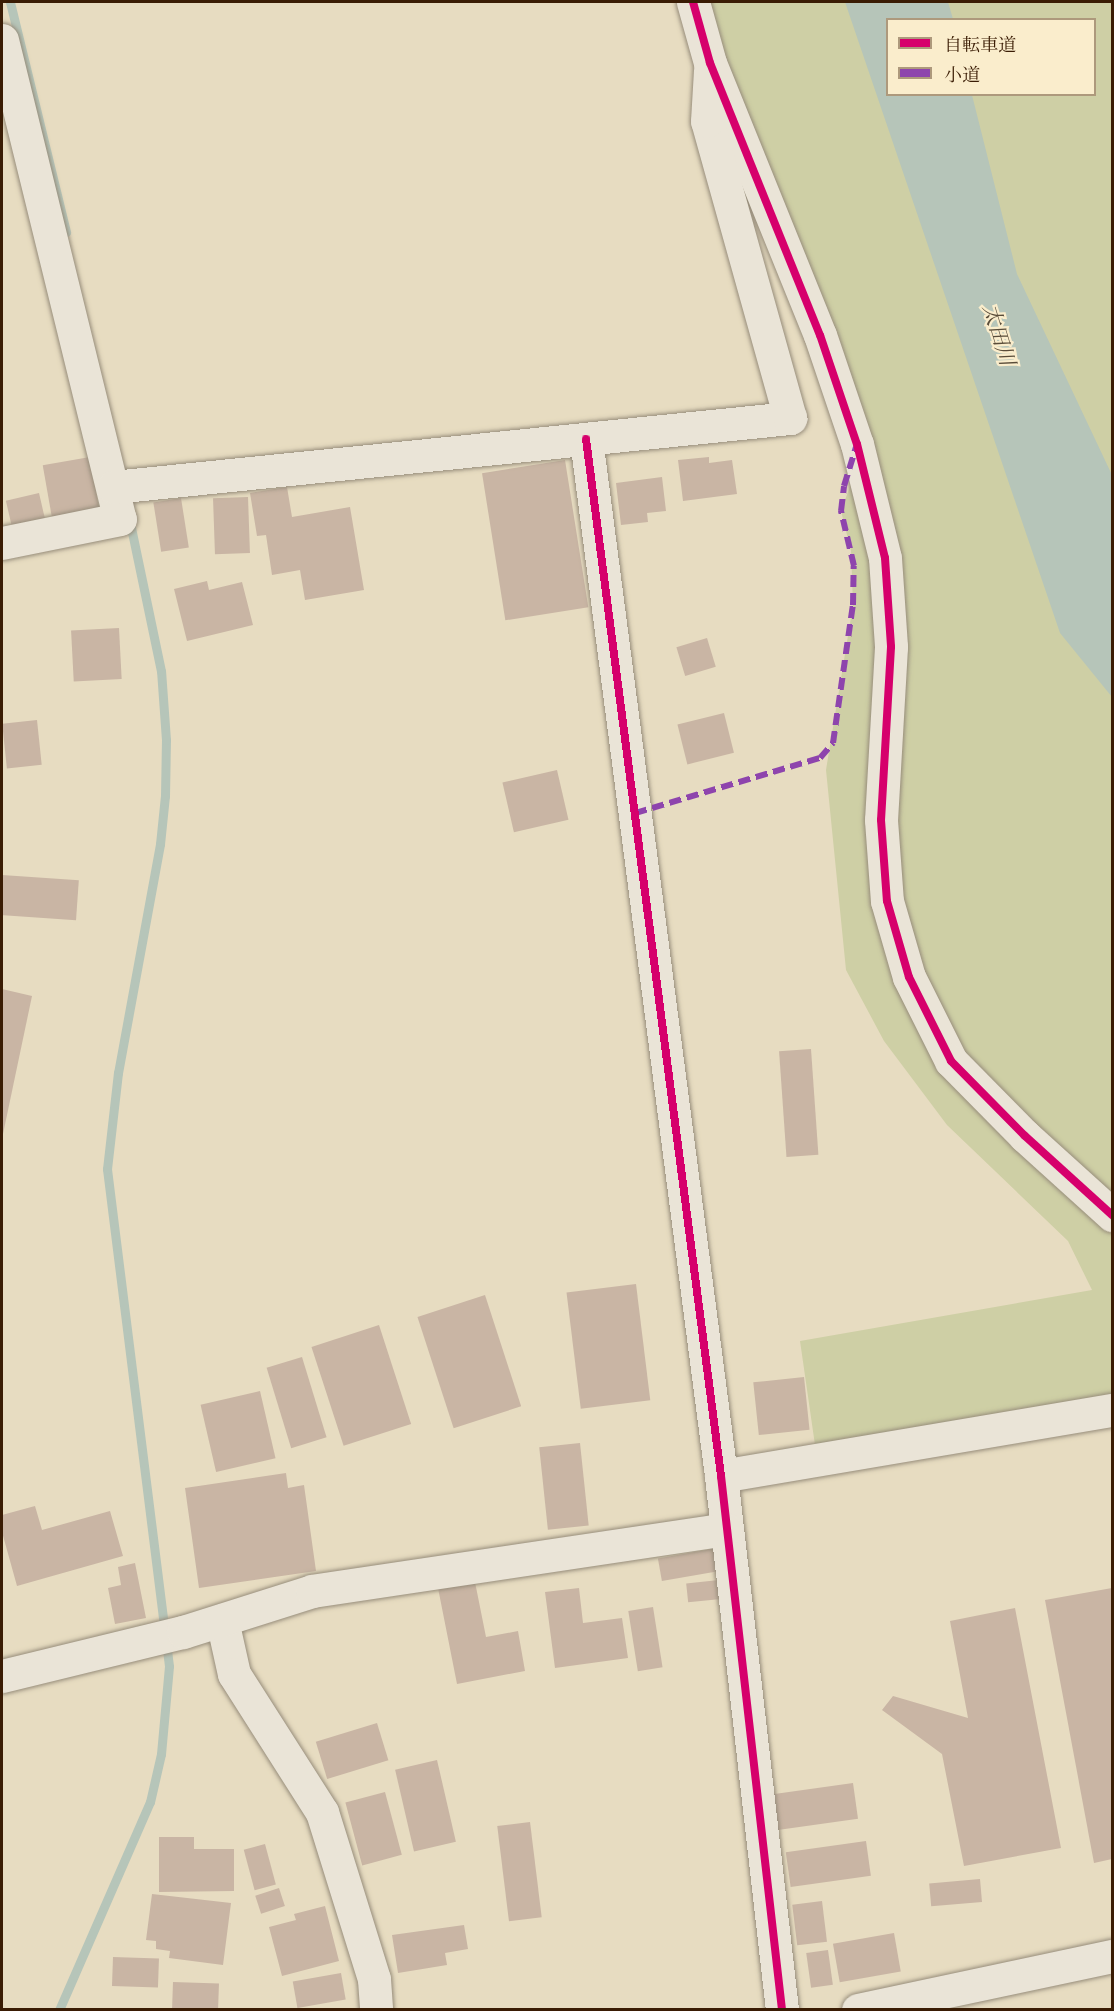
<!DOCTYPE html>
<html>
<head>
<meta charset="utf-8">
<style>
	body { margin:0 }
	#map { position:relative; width:1114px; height:2011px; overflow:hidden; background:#e7dcc1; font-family:"Libre Bodoni","Noto Serif JP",serif }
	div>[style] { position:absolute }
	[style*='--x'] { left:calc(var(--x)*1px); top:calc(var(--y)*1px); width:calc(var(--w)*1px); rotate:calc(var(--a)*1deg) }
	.green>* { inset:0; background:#cecfa5 }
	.water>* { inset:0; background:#b6c5b9 }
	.stream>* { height:9px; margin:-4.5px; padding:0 4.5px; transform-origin:4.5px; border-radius:4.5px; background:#b6c5b9 }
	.building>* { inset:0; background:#c9b5a4; transform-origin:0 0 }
	.roads { filter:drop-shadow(0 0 2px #978d7b) drop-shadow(0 0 2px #978d7b) }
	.minor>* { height:33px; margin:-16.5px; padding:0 16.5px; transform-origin:16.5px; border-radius:16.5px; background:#eae4d7 }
	.quiet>* { height:6px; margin-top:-3px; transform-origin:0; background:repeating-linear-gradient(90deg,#8e44ad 0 12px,transparent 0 18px) }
	.cycleway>* { height:8px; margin:-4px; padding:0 4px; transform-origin:4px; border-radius:4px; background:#d6006c }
	span { translate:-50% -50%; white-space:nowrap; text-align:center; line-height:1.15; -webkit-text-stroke:4.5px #faedcc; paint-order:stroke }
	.water-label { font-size:21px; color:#594c39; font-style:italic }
	.frame { position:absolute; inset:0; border:3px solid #3a1c04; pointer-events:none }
	.legend { position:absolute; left:886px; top:18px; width:210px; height:78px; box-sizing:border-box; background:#faedcc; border:2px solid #ad997c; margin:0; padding:8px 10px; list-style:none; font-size:18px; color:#3a1c04 }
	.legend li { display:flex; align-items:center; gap:12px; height:30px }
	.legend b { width:30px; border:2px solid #ad997c }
</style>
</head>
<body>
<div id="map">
	<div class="green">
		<div style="clip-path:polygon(evenodd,703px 2px,1112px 2px,1112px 1402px,816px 1452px,800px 1341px,1092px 1290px,1068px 1241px,947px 1125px,884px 1041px,846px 970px,826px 770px,853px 605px,851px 551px,841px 511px,856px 470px,703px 2px,888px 20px,1094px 20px,1094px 94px,888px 94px,888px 20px)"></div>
	</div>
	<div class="water">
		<div style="clip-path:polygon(845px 2px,948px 2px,953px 19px,888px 20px,888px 94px,972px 95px,1017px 274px,1112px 475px,1112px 697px,1060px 633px)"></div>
	</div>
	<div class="stream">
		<div style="--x:10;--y:2;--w:237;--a:76.3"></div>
		<div style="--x:59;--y:2010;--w:227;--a:-66.4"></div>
		<div style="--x:150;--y:1802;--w:49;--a:-77.1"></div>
		<div style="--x:161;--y:1754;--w:88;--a:-84.8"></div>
		<div style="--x:169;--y:1666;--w:501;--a:-97.11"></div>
		<div style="--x:107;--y:1169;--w:97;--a:-83.5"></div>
		<div style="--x:118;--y:1073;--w:233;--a:-79.6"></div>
		<div style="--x:160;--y:844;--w:48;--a:-84.1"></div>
		<div style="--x:165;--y:796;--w:56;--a:-89"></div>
		<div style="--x:166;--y:740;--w:69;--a:-94.1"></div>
		<div style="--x:161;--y:671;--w:156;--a:-101.8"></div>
	</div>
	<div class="building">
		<div style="left:90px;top:457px;width:52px;height:48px;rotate:80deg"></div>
		<div style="clip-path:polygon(709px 457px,709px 463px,732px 460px,737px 494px,683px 501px,678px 460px)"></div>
		<div style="left:565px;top:460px;width:149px;height:84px;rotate:81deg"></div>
		<div style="clip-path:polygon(662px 477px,666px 511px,647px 513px,648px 522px,621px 525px,616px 483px)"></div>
		<div style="clip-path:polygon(287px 487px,292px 517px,350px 507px,364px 590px,305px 600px,300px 570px,272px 575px,266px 535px,257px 536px,250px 493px)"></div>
		<div style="left:39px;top:493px;width:26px;height:34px;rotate:77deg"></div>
		<div style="left:248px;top:497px;width:56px;height:35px;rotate:88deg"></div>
		<div style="left:181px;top:498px;width:50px;height:28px;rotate:81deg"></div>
		<div style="clip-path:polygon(207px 581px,209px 590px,242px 582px,253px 625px,187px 641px,174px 589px)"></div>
		<div style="left:119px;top:628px;width:51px;height:48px;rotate:87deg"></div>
		<div style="left:707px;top:638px;width:30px;height:32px;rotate:73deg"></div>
		<div style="left:724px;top:713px;width:41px;height:48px;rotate:76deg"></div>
		<div style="left:37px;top:720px;width:45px;height:35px;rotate:84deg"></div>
		<div style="left:557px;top:770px;width:51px;height:56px;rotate:77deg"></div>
		<div style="left:2px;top:875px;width:77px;height:40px;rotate:4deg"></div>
		<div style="clip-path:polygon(2px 989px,32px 996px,3px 1134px,2px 1134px)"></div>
		<div style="left:811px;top:1049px;width:106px;height:32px;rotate:86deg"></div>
		<div style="left:636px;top:1284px;width:117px;height:70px;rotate:83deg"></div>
		<div style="left:485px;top:1295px;width:117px;height:71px;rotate:72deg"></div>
		<div style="left:379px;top:1325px;width:104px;height:71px;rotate:72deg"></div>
		<div style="left:302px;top:1357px;width:84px;height:37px;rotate:73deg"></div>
		<div style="left:804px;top:1377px;width:53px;height:51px;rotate:84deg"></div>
		<div style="left:260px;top:1391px;width:69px;height:61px;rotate:77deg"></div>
		<div style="left:580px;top:1443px;width:83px;height:41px;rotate:84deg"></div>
		<div style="clip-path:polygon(286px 1473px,288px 1488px,304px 1485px,316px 1571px,199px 1588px,185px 1488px)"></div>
		<div style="clip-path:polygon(35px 1506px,42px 1530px,110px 1511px,123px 1556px,17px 1586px,2px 1532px,2px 1515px)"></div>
		<div style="left:717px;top:1548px;width:23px;height:60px;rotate:80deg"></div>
		<div style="clip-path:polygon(135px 1563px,146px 1618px,115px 1624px,108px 1588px,121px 1585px,118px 1567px)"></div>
		<div style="left:719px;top:1580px;width:19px;height:33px;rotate:84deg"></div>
		<div style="clip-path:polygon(475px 1582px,486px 1637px,518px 1631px,525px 1671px,457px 1684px,438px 1588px)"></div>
		<div style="clip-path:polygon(579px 1588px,583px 1623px,622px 1618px,628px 1658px,555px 1668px,545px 1592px)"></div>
		<div style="clip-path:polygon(1112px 1588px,1112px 1859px,1094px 1863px,1045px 1600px)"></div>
		<div style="left:653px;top:1607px;width:61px;height:25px;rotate:81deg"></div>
		<div style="clip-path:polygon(1015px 1608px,1061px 1848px,964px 1866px,942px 1754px,882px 1710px,893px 1696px,968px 1718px,950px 1621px)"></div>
		<div style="left:377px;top:1723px;width:39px;height:64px;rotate:73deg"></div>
		<div style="left:437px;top:1760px;width:84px;height:43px;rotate:77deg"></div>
		<div style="left:853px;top:1783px;width:36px;height:81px;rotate:82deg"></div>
		<div style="left:385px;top:1792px;width:65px;height:41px;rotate:75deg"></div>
		<div style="left:530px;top:1822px;width:96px;height:33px;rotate:83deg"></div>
		<div style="clip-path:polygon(159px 1837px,194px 1837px,194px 1849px,234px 1849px,234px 1891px,159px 1892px)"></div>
		<div style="left:866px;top:1841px;width:35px;height:81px;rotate:82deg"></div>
		<div style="left:265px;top:1844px;width:42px;height:22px;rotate:75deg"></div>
		<div style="left:980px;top:1879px;width:23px;height:51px;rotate:85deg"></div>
		<div style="left:279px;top:1888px;width:19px;height:25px;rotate:72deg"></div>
		<div style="clip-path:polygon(152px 1894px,231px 1903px,223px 1965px,169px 1958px,170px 1951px,156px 1949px,156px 1941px,146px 1940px)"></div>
		<div style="left:822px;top:1901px;width:41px;height:30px;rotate:83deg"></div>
		<div style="clip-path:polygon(325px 1906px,339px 1961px,282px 1976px,269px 1927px,296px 1920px,294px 1914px)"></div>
		<div style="clip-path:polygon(464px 1925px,468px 1949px,445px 1953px,447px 1965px,398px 1973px,392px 1935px)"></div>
		<div style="left:894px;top:1933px;width:39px;height:62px;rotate:80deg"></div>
		<div style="left:828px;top:1950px;width:35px;height:22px;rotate:82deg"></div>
		<div style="left:113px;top:1957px;width:46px;height:29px;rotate:2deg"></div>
		<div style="left:341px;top:1973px;width:27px;height:49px;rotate:80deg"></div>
		<div style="left:173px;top:1982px;width:46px;height:28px;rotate:2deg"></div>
	</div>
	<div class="roads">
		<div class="minor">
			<div style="--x:693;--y:2;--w:63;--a:74.4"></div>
			<div style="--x:710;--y:63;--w:293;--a:68"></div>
			<div style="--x:820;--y:335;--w:115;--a:71.3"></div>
			<div style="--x:857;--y:444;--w:117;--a:76.2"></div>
			<div style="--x:885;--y:558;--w:89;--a:86.1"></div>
			<div style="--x:891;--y:647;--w:173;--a:93.3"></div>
			<div style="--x:881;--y:820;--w:81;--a:85.8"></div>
			<div style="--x:887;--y:901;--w:79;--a:73.9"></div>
			<div style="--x:909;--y:977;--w:94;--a:63.4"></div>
			<div style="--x:951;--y:1061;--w:105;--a:45.4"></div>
			<div style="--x:1025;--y:1136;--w:118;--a:42.2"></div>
			<div style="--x:2;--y:40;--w:493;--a:76.2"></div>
			<div style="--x:120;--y:519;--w:120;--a:168.5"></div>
			<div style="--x:586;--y:439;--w:1046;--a:82.58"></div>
			<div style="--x:721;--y:1476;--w:537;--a:83.48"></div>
			<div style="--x:113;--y:487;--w:681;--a:-5.82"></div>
			<div style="--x:790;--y:418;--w:308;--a:-105.6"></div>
			<div style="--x:707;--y:121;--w:50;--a:-86.6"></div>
			<div style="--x:721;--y:1476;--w:397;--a:-9.6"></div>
			<div style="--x:222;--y:1620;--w:55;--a:77.5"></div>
			<div style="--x:234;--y:1674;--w:164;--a:57.5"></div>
			<div style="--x:322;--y:1812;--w:175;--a:72.7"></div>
			<div style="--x:374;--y:1979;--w:31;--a:86"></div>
			<div style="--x:2;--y:1676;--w:186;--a:-13.7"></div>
			<div style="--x:183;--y:1632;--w:135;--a:-17.6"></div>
			<div style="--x:312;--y:1591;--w:418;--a:-8.5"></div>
			<div style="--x:858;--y:2010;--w:260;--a:-12"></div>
		</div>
	</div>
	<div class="quiet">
		<div style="--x:635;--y:813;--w:193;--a:-16.6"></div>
		<div style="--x:820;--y:758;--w:20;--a:-49"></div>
		<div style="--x:833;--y:743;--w:139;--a:-81.8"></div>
		<div style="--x:853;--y:605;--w:39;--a:-89"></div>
		<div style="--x:854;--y:566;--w:57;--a:-103.3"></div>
		<div style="--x:841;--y:511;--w:25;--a:-83"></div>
		<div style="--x:844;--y:486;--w:41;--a:-72.9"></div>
	</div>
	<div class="cycleway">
		<div style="--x:693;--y:2;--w:63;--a:74.4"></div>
		<div style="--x:710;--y:63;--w:293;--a:68"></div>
		<div style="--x:820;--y:335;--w:115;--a:71.3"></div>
		<div style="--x:857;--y:444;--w:117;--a:76.2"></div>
		<div style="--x:885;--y:558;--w:89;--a:86.1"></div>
		<div style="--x:891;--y:647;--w:173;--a:93.3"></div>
		<div style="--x:881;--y:820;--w:81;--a:85.8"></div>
		<div style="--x:887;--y:901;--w:79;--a:73.9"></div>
		<div style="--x:909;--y:977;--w:94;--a:63.4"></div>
		<div style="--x:951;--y:1061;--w:105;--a:45.4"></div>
		<div style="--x:1025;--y:1136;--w:118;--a:42.2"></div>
		<div style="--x:586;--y:439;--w:1046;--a:82.58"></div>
		<div style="--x:721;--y:1476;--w:537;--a:83.48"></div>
	</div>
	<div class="water-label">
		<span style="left:998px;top:335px;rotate:73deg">太田川</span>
	</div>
	<div class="frame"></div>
	<ul class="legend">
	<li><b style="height:8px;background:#d6006c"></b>自転車道</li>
	<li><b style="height:8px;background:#8e44ad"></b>小道</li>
	</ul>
</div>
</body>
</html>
